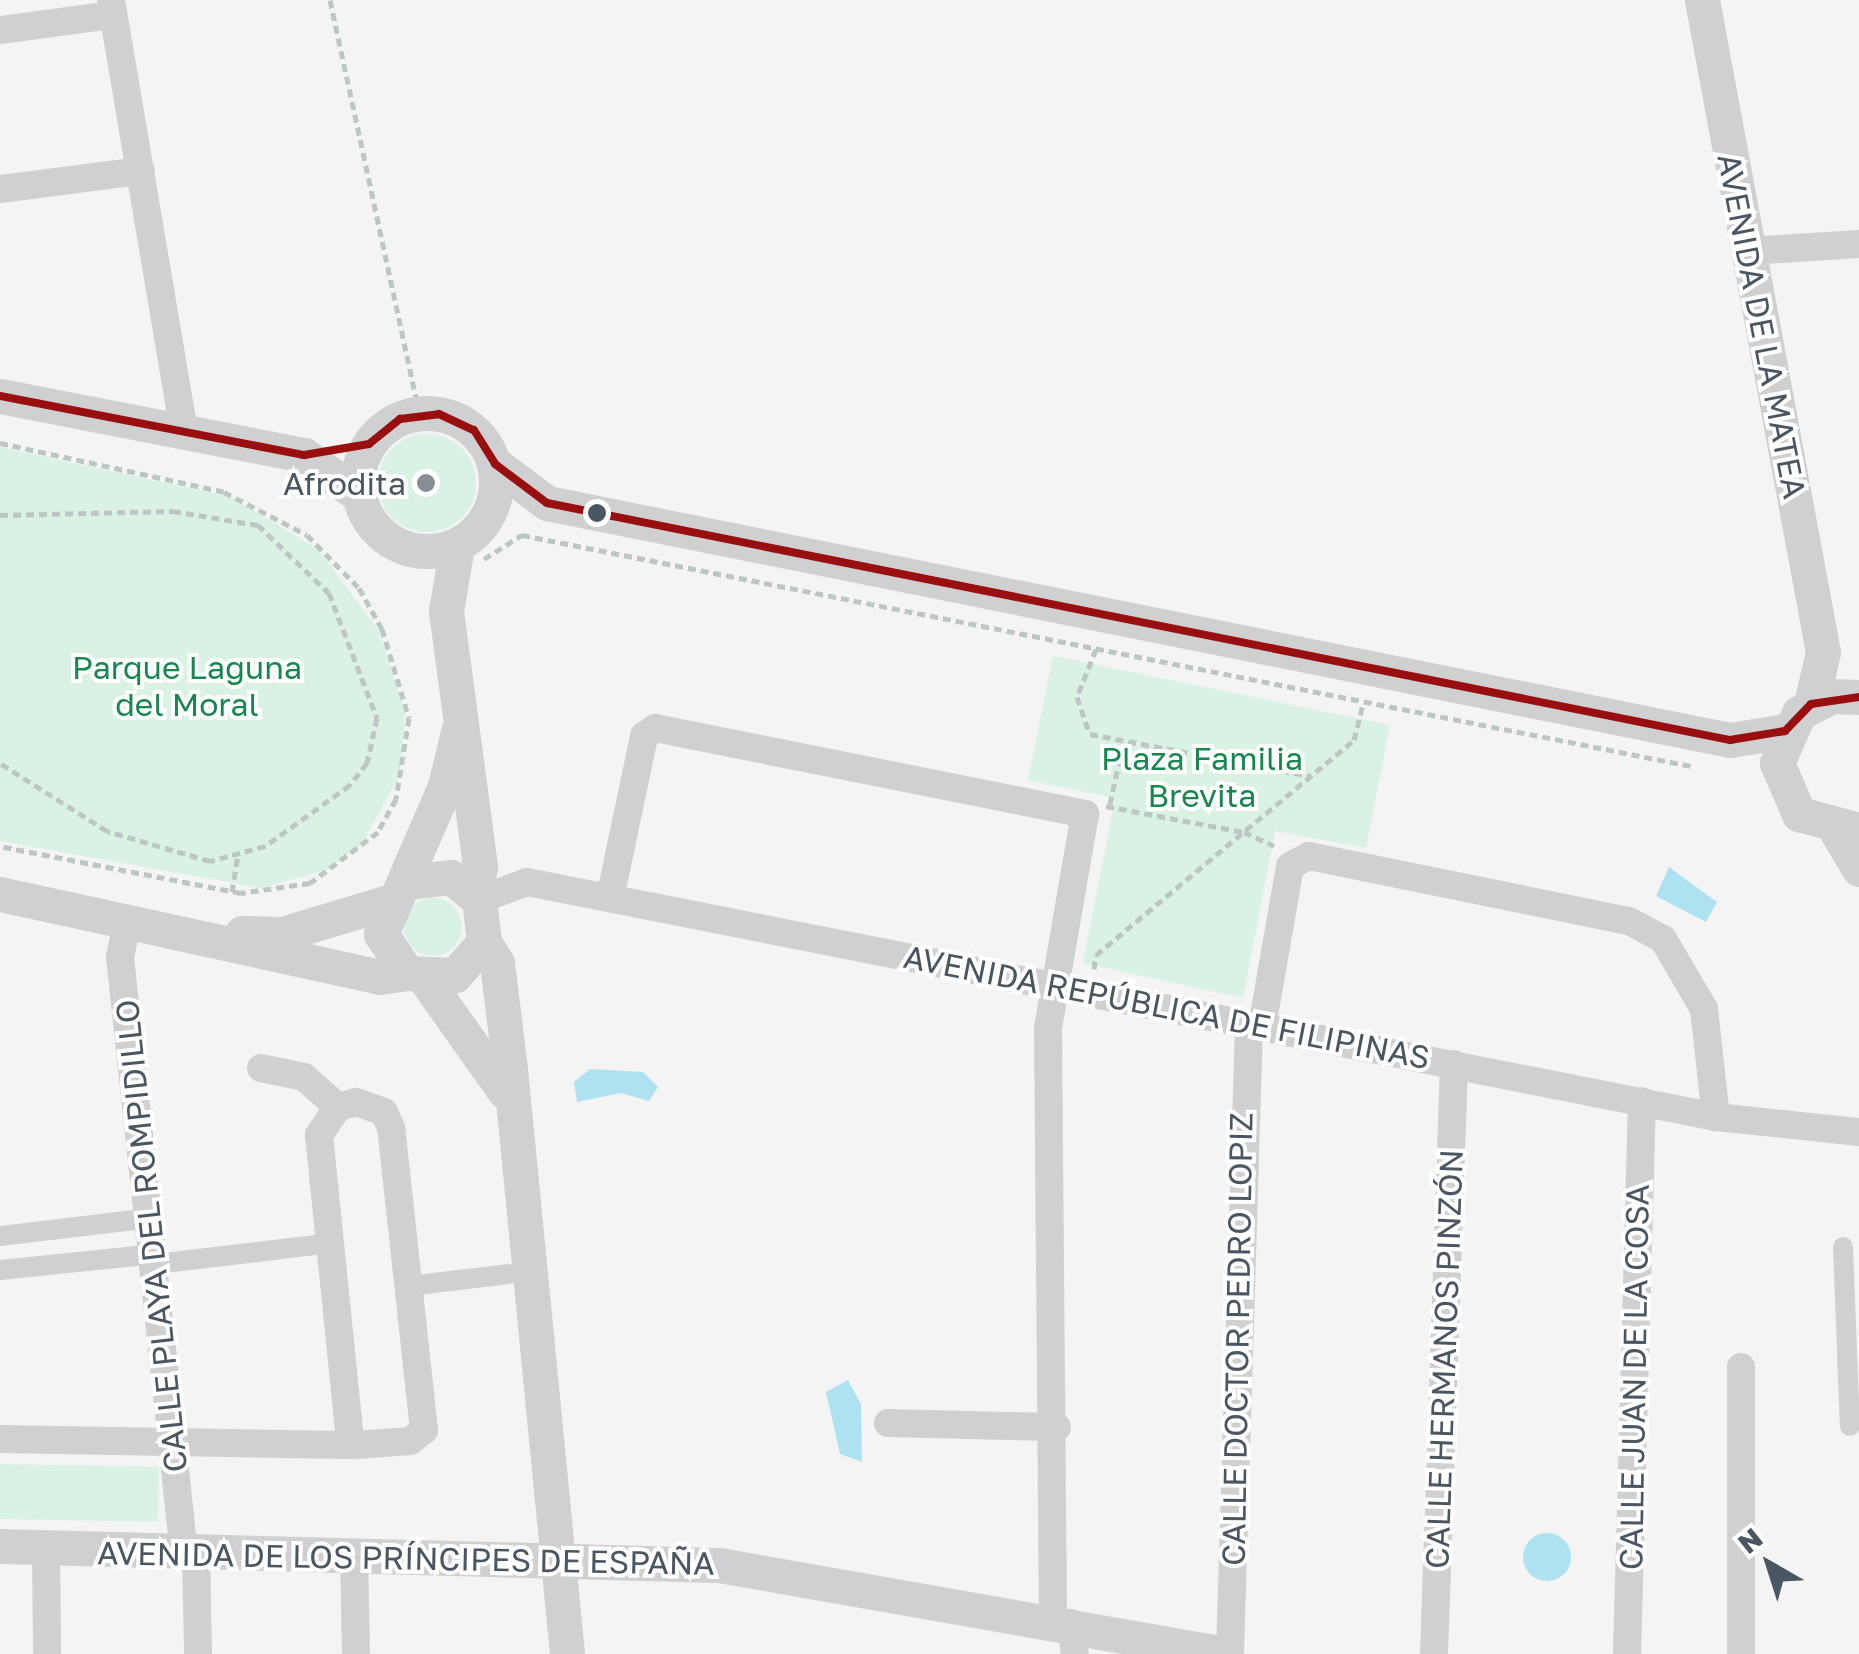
<!DOCTYPE html>
<html>
<head>
<meta charset="utf-8">
<style>
	body { margin:0 }
	#map { position:relative; width:1859px; height:1654px; overflow:hidden; background:#f4f4f4; font-family:"Golos Text",sans-serif }
	div>[style] { position:absolute }
	[style*='--x'] { left:calc(var(--x)*1px); top:calc(var(--y)*1px); width:calc(var(--w)*1px); rotate:calc(var(--a)*1deg) }
	.green>* { inset:0; background:#d9f2e3; transform-origin:0 0 }
	.round { border-radius:50% }
	.water>* { inset:0; background:#aee2f0 }
	.path>* { height:5px; margin-top:-2.5px; transform-origin:0; background:repeating-linear-gradient(90deg,#bcc7c4 0 8px,transparent 0 13px) }
	.pedestrian>* { height:20px; margin:-10px; padding:0 10px; transform-origin:10px; border-radius:10px; background:#ced0d2 }
	.minor>* { height:28px; margin:-14px; padding:0 14px; transform-origin:14px; border-radius:14px; background:#ced0d2 }
	.tertiary>* { height:35px; margin:-17.5px; padding:0 17.5px; transform-origin:17.5px; border-radius:17.5px; background:#ced0d2 }
	.tertiary>.ring { margin:-17.5px; padding:0; box-sizing:content-box; background:none; border:35px solid #ced0d2; border-radius:50% }
	.bus-1>* { height:8px; margin:-4px; padding:0 4px; transform-origin:4px; border-radius:4px; background:#990f0f }
	.dots>* { width:28px; height:28px; translate:-50% -50%; box-sizing:border-box; border:5px solid #fff; border-radius:50% }
	span { translate:-50% -50%; white-space:nowrap; text-align:center; line-height:1.15; -webkit-text-stroke:8px #fff; paint-order:stroke }
	.street-label { font-size:32px; color:#4a5661 }
	.poi-label { font-size:32px; color:#4a5661 }
	.right { translate:-100% -50%; text-align:right }
	.park-label { font-size:32px; color:#17864f }
	.north { position:absolute; left:1719px; top:1514px; width:100px; height:100px; -webkit-text-stroke:8px #fff; paint-order:stroke; rotate:321deg; font-size:28px; font-weight:700; line-height:40px; text-align:center; color:#4a5661 }
	.north::after { content:''; display:block; margin:auto; width:35px; height:45px; background:#4a5661; clip-path:polygon(50% 0,100% 100%,50% 72%,0 100%) }
</style>
</head>
<body>
<div id="map">
	<div class="green">
		<div class="round" style="left:378px;top:434px;width:98px;height:98px"></div>
		<div style="clip-path:polygon(0 447px,231px 497px,319px 550px,379px 631px,405px 712px,400px 774px,362px 844px,329px 869px,261px 888px,0 841px)"></div>
		<div style="clip-path:polygon(1053px 656px,1390px 725px,1366px 848px,1275px 831px,1243px 998px,1083px 963px,1115px 798px,1028px 780px)"></div>
		<div class="round" style="left:404px;top:898px;width:58px;height:58px"></div>
		<div style="left:0;top:1464px;width:159px;height:55px;rotate:1deg"></div>
	</div>
	<div class="water">
		<div style="clip-path:polygon(1669px 867px,1717px 902px,1706px 922px,1656px 896px)"></div>
		<div style="clip-path:polygon(590px 1069px,643px 1072px,658px 1087px,649px 1101px,621px 1093px,577px 1102px,574px 1082px)"></div>
		<div style="clip-path:polygon(848px 1380px,861px 1404px,862px 1462px,840px 1454px,826px 1392px)"></div>
		<div class="round" style="left:1523px;top:1533px;width:48px;height:48px"></div>
	</div>
	<div class="path">
		<div style="--x:330;--y:0;--w:422;--a:77.8"></div>
		<div style="--x:0;--y:443;--w:229;--a:12.3"></div>
		<div style="--x:224;--y:492;--w:93;--a:27.4"></div>
		<div style="--x:307;--y:535;--w:74;--a:45.5"></div>
		<div style="--x:359;--y:588;--w:47;--a:60.7"></div>
		<div style="--x:382;--y:629;--w:93;--a:73.1"></div>
		<div style="--x:409;--y:718;--w:82;--a:99.1"></div>
		<div style="--x:396;--y:799;--w:38;--a:119"></div>
		<div style="--x:378;--y:832;--w:85;--a:143.1"></div>
		<div style="--x:310;--y:883;--w:70;--a:171.8"></div>
		<div style="--x:241;--y:893;--w:246;--a:-169"></div>
		<div style="--x:0;--y:515;--w:173;--a:-1.3"></div>
		<div style="--x:173;--y:511;--w:86;--a:9.4"></div>
		<div style="--x:258;--y:525;--w:98;--a:43.8"></div>
		<div style="--x:329;--y:593;--w:134;--a:69"></div>
		<div style="--x:377;--y:718;--w:46;--a:102.5"></div>
		<div style="--x:367;--y:763;--w:28;--a:128"></div>
		<div style="--x:350;--y:785;--w:105;--a:144.3"></div>
		<div style="--x:265;--y:846;--w:57;--a:164.7"></div>
		<div style="--x:210;--y:861;--w:107;--a:-163.8"></div>
		<div style="--x:107;--y:831;--w:127;--a:-147.6"></div>
		<div style="--x:484;--y:559;--w:45;--a:-32.3"></div>
		<div style="--x:522;--y:535;--w:1192;--a:11.18"></div>
		<div style="--x:1096;--y:649;--w:52;--a:111.6"></div>
		<div style="--x:1077;--y:697;--w:39;--a:71"></div>
		<div style="--x:1090;--y:734;--w:224;--a:10.8"></div>
		<div style="--x:1110;--y:804;--w:57;--a:-77.9"></div>
		<div style="--x:1106;--y:806;--w:140;--a:10.7"></div>
		<div style="--x:1244;--y:832;--w:33;--a:25"></div>
		<div style="--x:232;--y:892;--w:36;--a:-81"></div>
		<div style="--x:1094;--y:969;--w:14;--a:-82"></div>
		<div style="--x:1096;--y:955;--w:336;--a:-39.8"></div>
		<div style="--x:1354;--y:740;--w:38;--a:-76"></div>
	</div>
	<div class="pedestrian">
		<div style="--x:0;--y:1236;--w:152;--a:-6.8"></div>
		<div style="--x:1843;--y:1247;--w:179;--a:87.8"></div>
		<div style="--x:156;--y:1264;--w:176;--a:-6.8"></div>
		<div style="--x:0;--y:1270;--w:156;--a:-5.9"></div>
		<div style="--x:408;--y:1286;--w:102;--a:-6.8"></div>
	</div>
	<div class="minor">
		<div style="--x:111;--y:0;--w:438;--a:80.4"></div>
		<div style="--x:0;--y:30;--w:114;--a:-7.6"></div>
		<div style="--x:0;--y:189;--w:142;--a:-7.3"></div>
		<div style="--x:1748;--y:251;--w:111;--a:-3.6"></div>
		<div style="--x:610;--y:898;--w:166;--a:-78.1"></div>
		<div style="--x:644;--y:736;--w:14;--a:-36"></div>
		<div style="--x:655;--y:728;--w:439;--a:11.3"></div>
		<div style="--x:1085;--y:814;--w:217;--a:99.8"></div>
		<div style="--x:1048;--y:1028;--w:592;--a:89.52"></div>
		<div style="--x:479;--y:900;--w:51;--a:-20.6"></div>
		<div style="--x:527;--y:882;--w:1212;--a:11.18"></div>
		<div style="--x:1716;--y:1117;--w:144;--a:6"></div>
		<div style="--x:128;--y:919;--w:39;--a:102"></div>
		<div style="--x:120;--y:957;--w:600;--a:83.88"></div>
		<div style="--x:1262;--y:1027;--w:163;--a:-80.1"></div>
		<div style="--x:1290;--y:866;--w:21;--a:-28"></div>
		<div style="--x:1309;--y:856;--w:327;--a:11.5"></div>
		<div style="--x:1629;--y:921;--w:38;--a:28"></div>
		<div style="--x:1663;--y:939;--w:81;--a:59.6"></div>
		<div style="--x:1704;--y:1009;--w:109;--a:83.7"></div>
		<div style="--x:261;--y:1068;--w:44;--a:11.8"></div>
		<div style="--x:304;--y:1077;--w:45;--a:41.4"></div>
		<div style="--x:1741;--y:1367;--w:287;--a:90"></div>
		<div style="--x:888;--y:1423;--w:169;--a:1.4"></div>
		<div style="--x:0;--y:1439;--w:356;--a:1"></div>
		<div style="--x:356;--y:1445;--w:54;--a:-4.2"></div>
		<div style="--x:410;--y:1441;--w:18;--a:-38"></div>
		<div style="--x:424;--y:1430;--w:304;--a:-96.2"></div>
		<div style="--x:391;--y:1128;--w:17;--a:-114"></div>
		<div style="--x:384;--y:1112;--w:30;--a:-160"></div>
		<div style="--x:356;--y:1102;--w:19;--a:164"></div>
		<div style="--x:338;--y:1107;--w:34;--a:124"></div>
		<div style="--x:319;--y:1135;--w:305;--a:84.2"></div>
		<div style="--x:46;--y:1550;--w:104;--a:89.4"></div>
		<div style="--x:196;--y:1555;--w:99;--a:88.8"></div>
		<div style="--x:354;--y:1556;--w:98;--a:88.8"></div>
		<div style="--x:1071;--y:1623;--w:31;--a:83"></div>
		<div style="--x:1230;--y:1654;--w:629;--a:-88.27"></div>
		<div style="--x:1434;--y:1654;--w:590;--a:-88.06"></div>
		<div style="--x:1627;--y:1654;--w:553;--a:-88.45"></div>
	</div>
	<div class="tertiary">
		<div style="--x:1702;--y:0;--w:663;--a:79.49"></div>
		<div style="--x:1823;--y:652;--w:53;--a:103"></div>
		<div style="--x:0;--y:396;--w:310;--a:11"></div>
		<div style="--x:304;--y:455;--w:68;--a:36"></div>
		<div class="ring" style="left:358px;top:413px;width:103px;height:103px"></div>
		<div style="--x:495;--y:464;--w:65;--a:36.9"></div>
		<div style="--x:547;--y:503;--w:1207;--a:11.33"></div>
		<div style="--x:1730;--y:740;--w:56;--a:-9.3"></div>
		<div style="--x:457;--y:546;--w:66;--a:99.6"></div>
		<div style="--x:446;--y:611;--w:257;--a:82.4"></div>
		<div style="--x:480;--y:866;--w:29;--a:98"></div>
		<div style="--x:1859;--y:697;--w:27;--a:-178"></div>
		<div style="--x:1832;--y:696;--w:37;--a:153"></div>
		<div style="--x:1799;--y:713;--w:55;--a:113.7"></div>
		<div style="--x:1777;--y:763;--w:56;--a:66.7"></div>
		<div style="--x:1799;--y:814;--w:62;--a:14.9"></div>
		<div style="--x:1837;--y:832;--w:43;--a:59.3"></div>
		<div style="--x:407;--y:882;--w:44;--a:-6.5"></div>
		<div style="--x:451;--y:877;--w:36;--a:39"></div>
		<div style="--x:479;--y:900;--w:42;--a:83.2"></div>
		<div style="--x:484;--y:942;--w:44;--a:131.3"></div>
		<div style="--x:455;--y:975;--w:48;--a:-177.6"></div>
		<div style="--x:407;--y:973;--w:47;--a:-123.7"></div>
		<div style="--x:381;--y:934;--w:161;--a:-66.6"></div>
		<div style="--x:445;--y:786;--w:56;--a:-76.5"></div>
		<div style="--x:0;--y:894;--w:389;--a:12.3"></div>
		<div style="--x:380;--y:977;--w:27;--a:-8"></div>
		<div style="--x:242;--y:933;--w:40;--a:1.4"></div>
		<div style="--x:282;--y:934;--w:111;--a:-16.8"></div>
		<div style="--x:484;--y:942;--w:25;--a:58"></div>
		<div style="--x:497;--y:963;--w:107;--a:83"></div>
		<div style="--x:510;--y:1069;--w:588;--a:84.43"></div>
		<div style="--x:425;--y:979;--w:138;--a:54.7"></div>
		<div style="--x:0;--y:1546;--w:719;--a:1.51"></div>
		<div style="--x:719;--y:1565;--w:514;--a:9.98"></div>
	</div>
	<div class="bus-1">
		<div style="--x:0;--y:396;--w:310;--a:11"></div>
		<div style="--x:304;--y:455;--w:66;--a:-9.6"></div>
		<div style="--x:369;--y:444;--w:40;--a:-39"></div>
		<div style="--x:400;--y:419;--w:39;--a:-7"></div>
		<div style="--x:439;--y:414;--w:38;--a:25"></div>
		<div style="--x:474;--y:430;--w:40;--a:58"></div>
		<div style="--x:495;--y:464;--w:65;--a:36.9"></div>
		<div style="--x:547;--y:503;--w:1207;--a:11.33"></div>
		<div style="--x:1730;--y:740;--w:56;--a:-9.3"></div>
		<div style="--x:1785;--y:731;--w:37;--a:-46"></div>
		<div style="--x:1811;--y:704;--w:49;--a:-8.3"></div>
	</div>
	<div class="dots">
		<div style="left:426px;top:483px;background:#868d94"></div>
		<div style="left:597px;top:513px;background:#4a5661"></div>
	</div>
	<div class="street-label">
		<span style="left:1762px;top:326px;rotate:79deg">AVENIDA DE LA MATEA</span>
		<span style="left:1167px;top:1007px;rotate:11deg">AVENIDA REPÚBLICA DE FILIPINAS</span>
		<span style="left:151px;top:1236px;rotate:-96deg">CALLE PLAYA DEL ROMPIDILLO</span>
		<span style="left:1237px;top:1339px;rotate:-89deg">CALLE DOCTOR PEDRO LOPIZ</span>
		<span style="left:1444px;top:1359px;rotate:-88deg">CALLE HERMANOS PINZÓN</span>
		<span style="left:1634px;top:1377px;rotate:-89deg">CALLE JUAN DE LA COSA</span>
		<span style="left:406px;top:1558px;rotate:1deg">AVENIDA DE LOS PRÍNCIPES DE ESPAÑA</span>
	</div>
	<div class="poi-label">
		<span class="right" style="left:406px;top:483px">Afrodita</span>
	</div>
	<div class="park-label">
		<span style="left:187px;top:686px">Parque Laguna<br>del Moral</span>
		<span style="left:1202px;top:777px">Plaza Familia<br>Brevita</span>
	</div>
	<div class="north">N</div>
</div>
</body>
</html>
